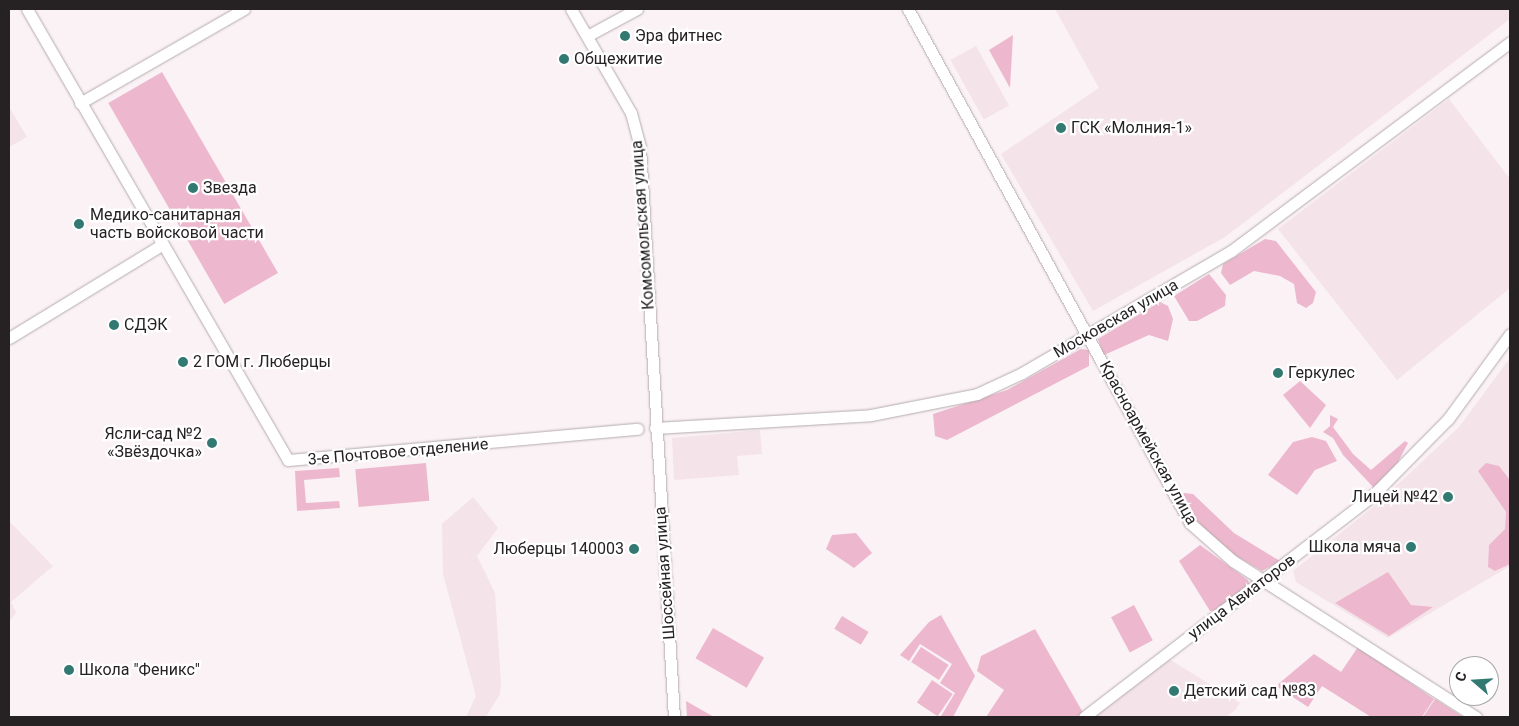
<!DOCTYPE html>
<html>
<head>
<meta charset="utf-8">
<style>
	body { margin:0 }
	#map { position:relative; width:1519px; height:726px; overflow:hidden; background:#fbf2f5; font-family:Roboto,sans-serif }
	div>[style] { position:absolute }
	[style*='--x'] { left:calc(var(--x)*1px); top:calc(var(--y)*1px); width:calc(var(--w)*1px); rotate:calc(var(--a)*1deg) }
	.built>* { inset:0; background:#f4e3e9; transform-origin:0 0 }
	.green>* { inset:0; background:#edb8cd; transform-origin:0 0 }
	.roads { filter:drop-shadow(0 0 1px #b3abae) drop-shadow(0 0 1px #b3abae) }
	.minor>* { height:11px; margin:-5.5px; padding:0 5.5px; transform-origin:5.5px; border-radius:5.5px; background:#fff }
	.dots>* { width:14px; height:14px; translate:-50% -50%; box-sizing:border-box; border:2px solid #fff; border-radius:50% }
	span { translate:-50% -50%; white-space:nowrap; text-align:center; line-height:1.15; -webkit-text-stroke:4.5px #fff; paint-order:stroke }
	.poi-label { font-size:16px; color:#262224 }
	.left { translate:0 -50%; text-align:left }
	.right { translate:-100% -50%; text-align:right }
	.street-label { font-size:16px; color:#262224 }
	.frame { position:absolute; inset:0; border:10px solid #262224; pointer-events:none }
	.north { position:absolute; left:1449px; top:656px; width:50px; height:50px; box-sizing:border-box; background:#fff; border:1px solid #a8a7a7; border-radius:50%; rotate:289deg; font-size:14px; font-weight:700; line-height:20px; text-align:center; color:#262224 }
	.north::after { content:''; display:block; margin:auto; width:18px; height:22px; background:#327972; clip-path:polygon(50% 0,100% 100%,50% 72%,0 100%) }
</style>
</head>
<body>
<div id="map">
	<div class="built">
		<div style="clip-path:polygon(1055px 9px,1510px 9px,1510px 19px,1225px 237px,1093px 311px,1001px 154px,1099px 88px)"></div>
		<div style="left:976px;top:46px;width:68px;height:29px;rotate:61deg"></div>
		<div style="clip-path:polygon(1449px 99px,1510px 179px,1510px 288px,1397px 380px,1278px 229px)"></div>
		<div style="clip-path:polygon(9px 107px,27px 137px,9px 147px)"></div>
		<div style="clip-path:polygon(1510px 358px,1510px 566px,1388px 638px,1296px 582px,1293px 571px,1377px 504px,1459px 427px)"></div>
		<div style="clip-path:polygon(760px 430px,762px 454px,737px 456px,739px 475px,674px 480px,672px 438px)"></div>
		<div style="clip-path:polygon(473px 497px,498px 528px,477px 556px,495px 593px,501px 683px,500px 694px,486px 717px,466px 717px,476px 696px,443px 574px,442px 524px)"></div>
		<div style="clip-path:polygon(9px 521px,53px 566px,11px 602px,16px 612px,9px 623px)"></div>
		<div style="clip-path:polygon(1169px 659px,1240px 703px,1235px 710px,1226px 717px,1095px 717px)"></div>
	</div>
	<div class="green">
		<div style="clip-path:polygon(1013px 35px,1010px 88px,989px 50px)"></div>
		<div style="left:162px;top:72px;width:232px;height:62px;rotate:60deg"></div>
		<div style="clip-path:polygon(1265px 239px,1276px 241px,1316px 292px,1313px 303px,1306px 308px,1297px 303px,1294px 284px,1280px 276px,1254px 271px,1230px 285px,1221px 273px,1223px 264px)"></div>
		<div style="clip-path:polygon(1209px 274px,1226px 295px,1225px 306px,1197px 321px,1189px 321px,1174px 296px)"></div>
		<div style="clip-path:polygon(1160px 302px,1168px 306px,1173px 319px,1168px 341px,1149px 335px,1104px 355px,1098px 339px)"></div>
		<div style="clip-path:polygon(1081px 349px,1089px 350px,1089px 366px,947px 440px,935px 436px,933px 414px,1007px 390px)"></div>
		<div style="clip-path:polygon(1300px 381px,1326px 405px,1310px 428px,1283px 395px)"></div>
		<div style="clip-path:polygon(1330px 415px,1338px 419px,1333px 427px,1353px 454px,1371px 470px,1405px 441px,1408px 443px,1396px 466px,1374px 488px,1343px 455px,1333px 438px,1323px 432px,1330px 426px)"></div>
		<div style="clip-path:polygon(1312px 437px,1326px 441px,1337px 461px,1315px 470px,1297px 495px,1268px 475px,1293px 442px)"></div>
		<div style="left:439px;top:453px;width:3px;height:85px;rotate:90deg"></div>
		<div style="left:426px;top:463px;width:38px;height:71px;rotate:85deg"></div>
		<div style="clip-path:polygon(1486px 463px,1499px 466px,1510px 480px,1510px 564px,1495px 571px,1488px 567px,1489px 545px,1505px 529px,1506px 512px,1478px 471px)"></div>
		<div style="clip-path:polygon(339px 468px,340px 477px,304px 480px,306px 503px,339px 501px,340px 508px,297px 511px,295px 471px)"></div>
		<div style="clip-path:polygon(1184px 493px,1193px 494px,1234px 533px,1280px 561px,1262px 571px,1222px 548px,1190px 515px,1181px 497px)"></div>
		<div style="clip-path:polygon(856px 533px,872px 553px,854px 568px,826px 549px,832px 535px)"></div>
		<div style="clip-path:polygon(1200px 545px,1248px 580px,1249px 584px,1219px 610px,1210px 611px,1179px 561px)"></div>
		<div style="clip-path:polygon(1388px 572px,1411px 605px,1433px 607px,1389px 636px,1335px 603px)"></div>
		<div style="left:1134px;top:605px;width:40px;height:26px;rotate:62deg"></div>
		<div style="clip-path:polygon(941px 615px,975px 676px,953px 717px,941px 716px,955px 693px,940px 683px,952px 664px,920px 644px,909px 661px,900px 655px,929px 622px)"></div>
		<div style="left:842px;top:616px;width:31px;height:15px;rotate:31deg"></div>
		<div style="left:713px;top:628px;width:59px;height:35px;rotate:30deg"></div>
		<div style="clip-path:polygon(1035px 629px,1085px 716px,986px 717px,1004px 690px,977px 671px,981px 656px)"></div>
		<div style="left:921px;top:647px;width:33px;height:18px;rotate:33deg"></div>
		<div style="clip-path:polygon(1358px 647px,1434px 699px,1422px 717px,1371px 717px,1322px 686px,1308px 707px,1276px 686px,1314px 654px,1341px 672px)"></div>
		<div style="left:932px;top:680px;width:25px;height:27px;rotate:34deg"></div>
		<div style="clip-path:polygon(1435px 699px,1463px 717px,1423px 717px)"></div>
		<div style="clip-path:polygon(686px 701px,714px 717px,687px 717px)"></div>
	</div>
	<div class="roads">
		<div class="minor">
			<div style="--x:27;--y:9;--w:521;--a:59.94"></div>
			<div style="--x:288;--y:460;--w:351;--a:-5.1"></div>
			<div style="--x:571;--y:9;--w:120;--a:60"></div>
			<div style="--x:631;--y:113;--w:35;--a:75"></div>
			<div style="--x:640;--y:147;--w:571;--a:86.59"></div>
			<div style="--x:908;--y:9;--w:586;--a:61.25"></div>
			<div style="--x:1190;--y:523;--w:57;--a:41.5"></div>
			<div style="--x:1233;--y:561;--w:289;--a:32.7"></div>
			<div style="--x:587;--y:36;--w:57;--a:-28.4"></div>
			<div style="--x:80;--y:103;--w:189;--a:-29.8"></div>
			<div style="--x:9;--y:338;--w:180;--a:-31.4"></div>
			<div style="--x:655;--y:428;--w:216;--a:-3.4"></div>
			<div style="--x:871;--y:415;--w:108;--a:-11.2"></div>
			<div style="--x:977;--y:394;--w:50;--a:-25"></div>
			<div style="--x:1022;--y:373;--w:242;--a:-30.3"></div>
			<div style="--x:1231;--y:251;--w:349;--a:-36.8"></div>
			<div style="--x:1084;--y:717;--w:362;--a:-37.5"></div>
			<div style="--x:1371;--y:497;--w:110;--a:-45.4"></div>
			<div style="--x:1448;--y:419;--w:105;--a:-53.9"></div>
		</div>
	</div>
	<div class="dots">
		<div style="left:625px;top:36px;background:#327972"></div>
		<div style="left:564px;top:59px;background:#327972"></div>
		<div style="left:1061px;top:128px;background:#327972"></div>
		<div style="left:193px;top:188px;background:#327972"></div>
		<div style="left:79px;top:224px;background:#327972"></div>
		<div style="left:114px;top:325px;background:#327972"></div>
		<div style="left:183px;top:362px;background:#327972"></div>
		<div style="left:1278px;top:373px;background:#327972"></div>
		<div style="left:212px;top:443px;background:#327972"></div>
		<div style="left:1448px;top:497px;background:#327972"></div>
		<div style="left:1411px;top:547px;background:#327972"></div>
		<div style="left:634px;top:549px;background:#327972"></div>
		<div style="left:69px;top:670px;background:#327972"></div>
		<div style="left:1174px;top:691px;background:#327972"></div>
	</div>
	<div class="poi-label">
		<span class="left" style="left:635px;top:36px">Эра фитнес</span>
		<span class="left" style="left:574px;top:59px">Общежитие</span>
		<span class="left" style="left:1071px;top:128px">ГСК «Молния-1»</span>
		<span class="left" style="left:203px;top:188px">Звезда</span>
		<span class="left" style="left:90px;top:224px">Медико-санитарная<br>часть войсковой части</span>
		<span class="left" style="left:124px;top:325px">СДЭК</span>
		<span class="left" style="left:193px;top:362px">2 ГОМ г. Люберцы</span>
		<span class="left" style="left:1288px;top:373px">Геркулес</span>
		<span class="right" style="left:202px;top:443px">Ясли-сад №2<br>«Звёздочка»</span>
		<span class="right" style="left:1438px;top:497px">Лицей №42</span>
		<span class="right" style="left:1401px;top:547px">Школа мяча</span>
		<span class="right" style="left:624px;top:549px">Люберцы 140003</span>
		<span class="left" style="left:79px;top:670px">Школа "Феникс"</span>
		<span class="left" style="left:1184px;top:691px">Детский сад №83</span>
	</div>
	<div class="street-label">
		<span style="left:643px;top:225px;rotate:-94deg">Комсомольская улица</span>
		<span style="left:1116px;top:319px;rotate:-30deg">Московская улица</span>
		<span style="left:1148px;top:443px;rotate:61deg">Красноармейская улица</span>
		<span style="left:398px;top:452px;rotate:-5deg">3-е Почтовое отделение</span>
		<span style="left:665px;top:573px;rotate:-94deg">Шоссейная улица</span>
		<span style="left:1242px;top:597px;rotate:-37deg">улица Авиаторов</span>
	</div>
	<div class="frame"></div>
	<div class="north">С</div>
</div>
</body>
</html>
